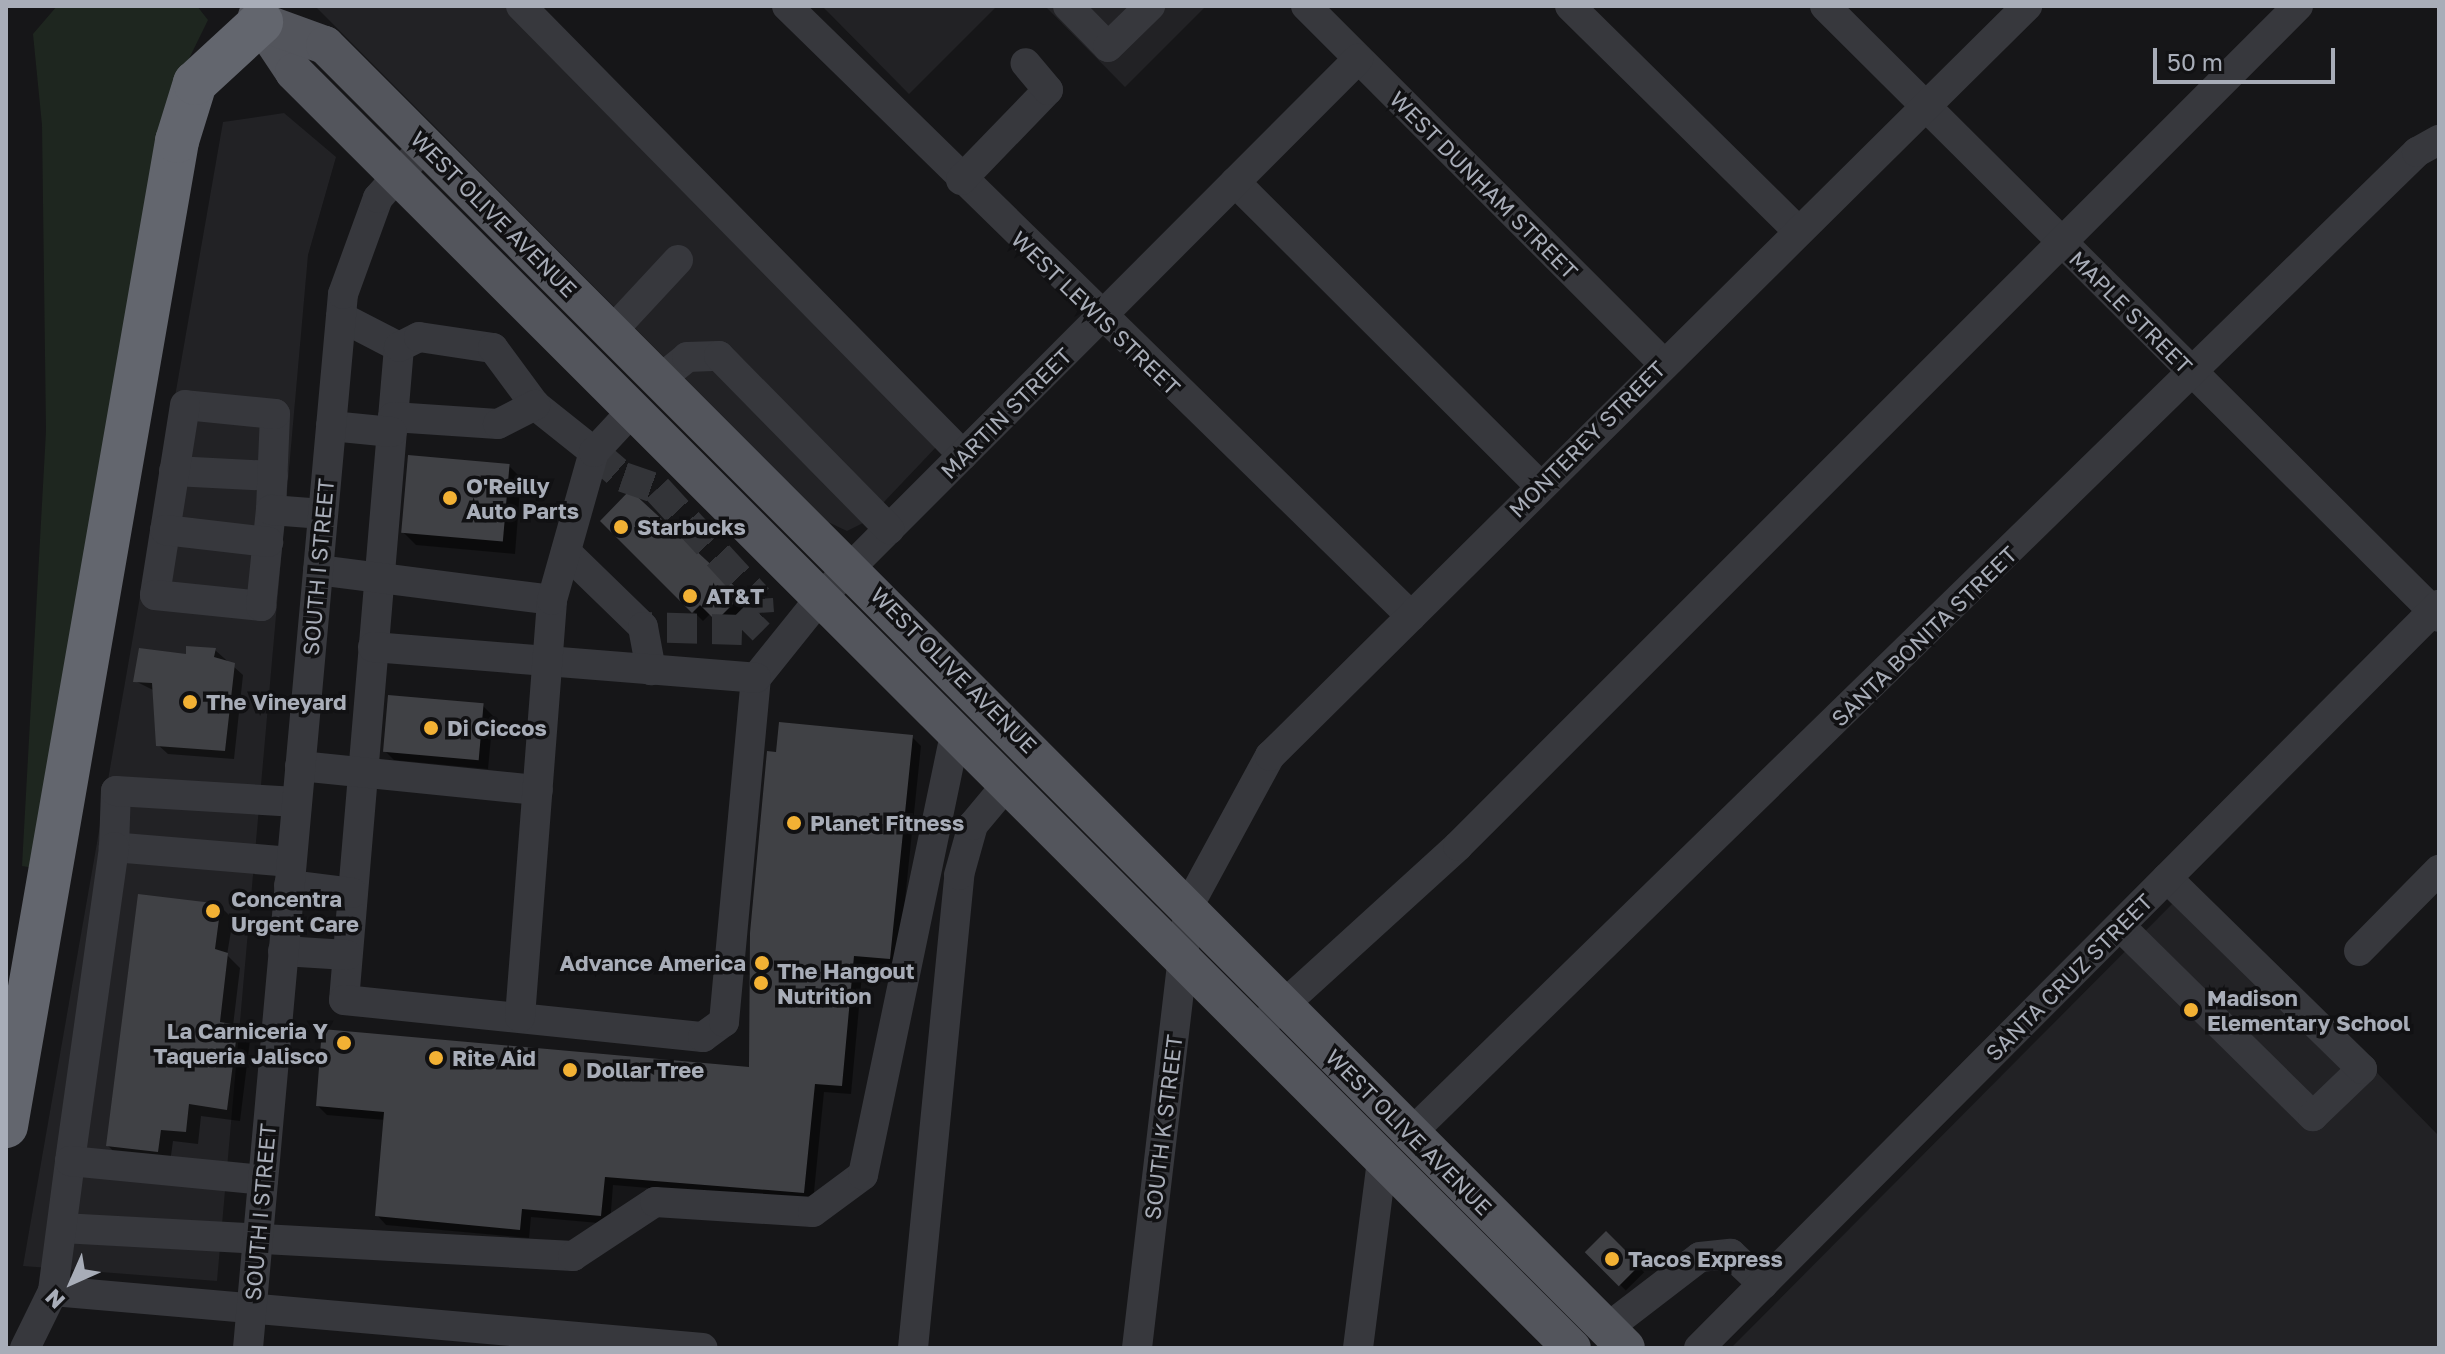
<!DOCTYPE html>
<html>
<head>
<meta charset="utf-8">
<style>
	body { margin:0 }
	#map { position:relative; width:2445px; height:1354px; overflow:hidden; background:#161618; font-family:"Golos Text",sans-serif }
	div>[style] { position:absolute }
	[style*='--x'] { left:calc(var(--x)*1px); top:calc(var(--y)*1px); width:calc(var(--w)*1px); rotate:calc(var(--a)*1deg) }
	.built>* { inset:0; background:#222225 }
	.green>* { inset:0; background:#1e261f }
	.shadow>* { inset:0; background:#0007; transform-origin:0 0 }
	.building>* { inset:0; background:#404145; transform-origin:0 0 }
	.minor-tunnel>* { height:30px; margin-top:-15px; transform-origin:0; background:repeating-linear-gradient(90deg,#333438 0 30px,transparent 0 45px) }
	.minor>* { height:30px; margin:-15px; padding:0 15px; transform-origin:15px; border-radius:15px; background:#37383d }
	.major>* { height:38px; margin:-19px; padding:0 19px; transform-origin:19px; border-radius:19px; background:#53555c }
	.highway>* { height:44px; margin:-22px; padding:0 22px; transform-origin:22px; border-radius:22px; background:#63666e }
	.dots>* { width:22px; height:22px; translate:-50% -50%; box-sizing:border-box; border:4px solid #111113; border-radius:50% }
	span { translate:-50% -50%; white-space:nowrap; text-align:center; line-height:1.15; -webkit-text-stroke:7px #111113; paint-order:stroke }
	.street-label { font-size:22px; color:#a8adb8 }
	.poi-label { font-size:22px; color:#a8adb8; font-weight:700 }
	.left { translate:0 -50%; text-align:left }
	.right { translate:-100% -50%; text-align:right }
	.frame { position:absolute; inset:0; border:8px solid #a8adb8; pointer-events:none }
	.north { position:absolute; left:32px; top:1242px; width:80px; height:80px; -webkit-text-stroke:6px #111113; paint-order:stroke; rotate:225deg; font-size:22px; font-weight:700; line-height:32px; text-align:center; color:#a8adb8 }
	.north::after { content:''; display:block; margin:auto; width:28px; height:36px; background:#a8adb8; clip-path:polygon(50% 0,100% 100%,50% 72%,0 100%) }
	.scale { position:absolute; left:2153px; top:48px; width:182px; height:36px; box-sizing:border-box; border:4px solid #a8adb8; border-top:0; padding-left:10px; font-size:24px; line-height:28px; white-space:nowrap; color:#a8adb8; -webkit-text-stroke:6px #111113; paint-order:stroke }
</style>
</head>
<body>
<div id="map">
	<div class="built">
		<div style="clip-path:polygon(315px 6px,508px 6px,939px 444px,865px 522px,847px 531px,828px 522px)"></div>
		<div style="clip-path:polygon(822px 6px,997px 6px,909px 94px)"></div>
		<div style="clip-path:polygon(1045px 6px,1206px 6px,1125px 87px)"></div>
		<div style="clip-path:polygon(284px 113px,336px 157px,308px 255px,217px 1281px,23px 1266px,223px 122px)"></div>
		<div style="clip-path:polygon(2192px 884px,2439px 1136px,2439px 1348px,1731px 1348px)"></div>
	</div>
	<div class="green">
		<div style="clip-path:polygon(57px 6px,197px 6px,208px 20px,183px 71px,40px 869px,22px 866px,46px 431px,42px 125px,33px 34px)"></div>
	</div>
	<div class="shadow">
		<div style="clip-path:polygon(509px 466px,521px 478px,515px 554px,416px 545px,403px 532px)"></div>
		<div style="clip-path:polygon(602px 521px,742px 595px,751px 604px,727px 628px,711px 613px,703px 621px)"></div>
		<div style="clip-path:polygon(215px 650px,243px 675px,234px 759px,168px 754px,158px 745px,155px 691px,135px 681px)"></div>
		<div style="clip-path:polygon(483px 706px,493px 716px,488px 769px,394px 760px,385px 751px)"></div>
		<div style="clip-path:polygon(912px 737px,921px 746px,898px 967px,863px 964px,851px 1094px,824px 1092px,813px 1202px,613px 1185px,610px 1224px,531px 1217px,529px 1238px,386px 1225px,377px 1215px,385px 1120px,327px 1115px,318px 1106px,751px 1069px)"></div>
		<div style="clip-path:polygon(220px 906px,233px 919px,227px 955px,240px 968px,233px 1026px,250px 1040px,240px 1121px,201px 1116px,198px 1144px,173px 1141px,170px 1163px,121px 1158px,108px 1146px)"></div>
		<div style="left:1606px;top:1234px;width:54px;height:26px;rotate:45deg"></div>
	</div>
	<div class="building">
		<div style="left:408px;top:455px;width:102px;height:78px;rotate:5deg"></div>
		<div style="clip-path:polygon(630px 490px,743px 594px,716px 621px,700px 605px,692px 613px,600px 521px)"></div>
		<div style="clip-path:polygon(186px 646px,216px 648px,214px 657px,235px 663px,225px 751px,156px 746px,152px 683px,133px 682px,139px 648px,186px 654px)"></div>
		<div style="left:388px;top:695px;width:96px;height:57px;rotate:5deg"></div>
		<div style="clip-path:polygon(779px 722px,913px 735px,890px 959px,854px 956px,842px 1086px,815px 1084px,804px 1193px,605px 1177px,601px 1216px,522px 1209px,520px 1230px,375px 1216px,384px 1112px,316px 1106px,322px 1029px,749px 1067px,750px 933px,767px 751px,776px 752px)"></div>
		<div style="clip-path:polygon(138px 894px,221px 904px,215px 949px,228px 953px,220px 1022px,238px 1025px,227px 1110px,189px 1104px,186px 1132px,161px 1130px,158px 1152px,106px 1146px)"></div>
		<div style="left:1606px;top:1231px;width:48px;height:30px;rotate:45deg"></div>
	</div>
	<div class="minor-tunnel">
		<div style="--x:594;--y:452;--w:38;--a:41"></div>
		<div style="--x:623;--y:477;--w:36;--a:19"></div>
		<div style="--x:657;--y:489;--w:149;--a:47.4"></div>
		<div style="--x:758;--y:599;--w:14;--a:86"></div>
		<div style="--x:759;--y:613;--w:24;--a:135"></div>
		<div style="--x:742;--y:630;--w:99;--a:-178.3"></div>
	</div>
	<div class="minor">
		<div style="--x:521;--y:6;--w:630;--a:45.45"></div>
		<div style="--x:787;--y:6;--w:873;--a:44.35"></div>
		<div style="--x:1068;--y:6;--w:57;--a:45.7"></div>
		<div style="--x:1108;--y:47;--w:59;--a:-44.3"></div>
		<div style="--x:1306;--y:6;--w:505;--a:45"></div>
		<div style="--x:1570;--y:6;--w:317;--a:44.6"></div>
		<div style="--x:1825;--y:6;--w:866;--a:44.86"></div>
		<div style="--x:961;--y:180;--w:125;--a:-46"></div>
		<div style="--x:1048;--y:90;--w:35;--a:-130"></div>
		<div style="--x:1235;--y:182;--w:431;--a:44.9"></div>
		<div style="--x:341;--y:317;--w:65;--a:27.3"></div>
		<div style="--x:612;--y:331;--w:97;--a:-47.1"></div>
		<div style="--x:399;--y:347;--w:655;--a:94.81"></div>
		<div style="--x:344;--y:1000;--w:361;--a:5.9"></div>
		<div style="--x:703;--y:1037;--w:26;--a:-36"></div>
		<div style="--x:724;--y:1022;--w:345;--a:-84.7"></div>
		<div style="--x:756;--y:678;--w:105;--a:-51.2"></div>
		<div style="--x:822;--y:596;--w:759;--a:-45.05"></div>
		<div style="--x:399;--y:347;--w:22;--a:-27"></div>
		<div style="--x:419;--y:337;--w:75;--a:8.5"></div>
		<div style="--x:493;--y:348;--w:71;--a:53.6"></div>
		<div style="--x:535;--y:405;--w:75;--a:38.5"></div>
		<div style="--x:659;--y:380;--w:36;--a:-39"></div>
		<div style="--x:687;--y:357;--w:32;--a:-2"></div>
		<div style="--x:719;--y:356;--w:243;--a:45.5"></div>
		<div style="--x:393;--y:417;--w:105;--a:3.8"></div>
		<div style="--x:498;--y:424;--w:42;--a:-27.2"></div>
		<div style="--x:331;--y:426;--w:61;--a:5.6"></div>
		<div style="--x:174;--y:471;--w:99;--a:2.9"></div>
		<div style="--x:271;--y:510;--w:96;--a:-87.6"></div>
		<div style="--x:275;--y:414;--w:90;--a:-174.3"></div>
		<div style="--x:185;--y:405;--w:192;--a:99"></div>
		<div style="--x:155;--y:595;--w:107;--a:5.9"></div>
		<div style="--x:261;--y:606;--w:97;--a:-84.1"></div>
		<div style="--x:271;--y:510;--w:52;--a:4.4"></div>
		<div style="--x:165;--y:530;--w:104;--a:6.6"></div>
		<div style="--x:566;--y:552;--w:107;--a:44.2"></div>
		<div style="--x:643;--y:627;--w:44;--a:79.5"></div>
		<div style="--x:318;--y:570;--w:236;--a:7.3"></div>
		<div style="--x:373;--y:647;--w:384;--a:4.6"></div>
		<div style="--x:300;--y:766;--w:239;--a:5.8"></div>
		<div style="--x:291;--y:862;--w:178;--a:-175.2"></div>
		<div style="--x:114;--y:847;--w:56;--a:-88"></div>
		<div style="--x:116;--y:791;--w:181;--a:3.5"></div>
		<div style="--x:289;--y:885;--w:64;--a:7.1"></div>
		<div style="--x:2120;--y:926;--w:271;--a:44.6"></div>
		<div style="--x:2313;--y:1116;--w:68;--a:-43.8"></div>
		<div style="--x:2362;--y:1069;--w:273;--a:-135.6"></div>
		<div style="--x:283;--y:951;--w:64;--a:3.6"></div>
		<div style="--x:2359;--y:951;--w:114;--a:-45.4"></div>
		<div style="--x:520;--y:1017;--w:418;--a:-85.6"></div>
		<div style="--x:552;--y:600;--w:154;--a:-74.2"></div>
		<div style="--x:594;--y:452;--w:57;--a:-47.1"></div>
		<div style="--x:1268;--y:1019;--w:257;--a:-42.3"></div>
		<div style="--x:1458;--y:846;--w:1188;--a:-45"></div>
		<div style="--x:1410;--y:1134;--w:1407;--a:-44.28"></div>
		<div style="--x:2417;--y:152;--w:25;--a:-29"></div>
		<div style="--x:70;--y:1161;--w:317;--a:-82"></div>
		<div style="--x:62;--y:1228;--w:512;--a:3.14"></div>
		<div style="--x:573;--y:1256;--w:98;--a:-33.4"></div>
		<div style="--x:655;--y:1202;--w:158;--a:3.6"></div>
		<div style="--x:813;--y:1212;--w:62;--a:-36.5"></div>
		<div style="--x:863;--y:1175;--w:455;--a:-78.2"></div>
		<div style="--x:53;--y:1291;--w:652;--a:5.01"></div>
		<div style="--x:1606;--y:1329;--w:118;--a:-37.5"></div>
		<div style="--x:1700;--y:1257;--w:31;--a:-6"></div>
		<div style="--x:1731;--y:1254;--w:44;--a:43.2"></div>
		<div style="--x:25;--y:1348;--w:64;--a:-63.8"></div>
		<div style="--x:53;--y:1291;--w:131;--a:-82.5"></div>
		<div style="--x:70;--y:1161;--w:194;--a:5.6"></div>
		<div style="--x:248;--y:1348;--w:1058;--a:-84.85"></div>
		<div style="--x:343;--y:294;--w:102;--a:-70"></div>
		<div style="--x:378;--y:198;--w:71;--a:-48.4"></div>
		<div style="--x:913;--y:1348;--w:475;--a:-84.4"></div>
		<div style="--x:959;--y:875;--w:52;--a:-74.4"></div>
		<div style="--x:973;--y:825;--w:55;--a:-50.2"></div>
		<div style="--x:1137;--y:1348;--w:446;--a:-83.3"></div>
		<div style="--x:1189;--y:905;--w:170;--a:-61.5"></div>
		<div style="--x:1270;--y:756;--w:1066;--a:-44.73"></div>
		<div style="--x:1358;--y:1348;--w:190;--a:-82.7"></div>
		<div style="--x:1699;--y:1348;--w:1049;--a:-45.12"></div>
	</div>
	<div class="major">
		<div style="--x:257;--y:16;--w:67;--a:56.5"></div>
		<div style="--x:294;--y:72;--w:1806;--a:44.96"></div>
		<div style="--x:261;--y:22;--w:68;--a:19.8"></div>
		<div style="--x:325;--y:45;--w:1841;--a:45.04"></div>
	</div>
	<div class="highway">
		<div style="--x:6;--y:1126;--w:1000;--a:-80.15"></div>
		<div style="--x:177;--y:141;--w:61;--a:-72.8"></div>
		<div style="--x:195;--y:83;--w:90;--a:-42.7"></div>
	</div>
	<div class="dots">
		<div style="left:450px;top:498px;background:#f2b134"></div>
		<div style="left:621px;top:527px;background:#f2b134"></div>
		<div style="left:690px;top:596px;background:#f2b134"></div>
		<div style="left:190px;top:702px;background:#f2b134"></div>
		<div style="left:431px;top:728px;background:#f2b134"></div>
		<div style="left:794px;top:823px;background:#f2b134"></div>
		<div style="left:213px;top:911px;background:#f2b134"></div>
		<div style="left:762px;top:963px;background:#f2b134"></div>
		<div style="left:761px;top:983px;background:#f2b134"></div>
		<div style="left:2191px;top:1010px;background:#f2b134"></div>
		<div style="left:344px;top:1043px;background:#f2b134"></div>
		<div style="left:436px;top:1058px;background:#f2b134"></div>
		<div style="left:570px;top:1070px;background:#f2b134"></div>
		<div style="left:1612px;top:1259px;background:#f2b134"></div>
	</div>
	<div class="street-label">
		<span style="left:1484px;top:185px;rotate:45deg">WEST DUNHAM STREET</span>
		<span style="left:494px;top:214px;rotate:45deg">WEST OLIVE AVENUE</span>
		<span style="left:2131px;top:312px;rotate:45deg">MAPLE STREET</span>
		<span style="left:1096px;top:313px;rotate:44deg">WEST LEWIS STREET</span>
		<span style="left:1006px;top:413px;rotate:-45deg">MARTIN STREET</span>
		<span style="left:1587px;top:439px;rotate:-45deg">MONTEREY STREET</span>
		<span style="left:318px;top:567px;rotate:-85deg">SOUTH I STREET</span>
		<span style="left:1924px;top:636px;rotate:-44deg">SANTA BONITA STREET</span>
		<span style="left:954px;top:670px;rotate:45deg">WEST OLIVE AVENUE</span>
		<span style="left:2069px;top:977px;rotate:-45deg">SANTA CRUZ STREET</span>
		<span style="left:1163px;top:1127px;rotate:-83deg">SOUTH K STREET</span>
		<span style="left:1409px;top:1132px;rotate:45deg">WEST OLIVE AVENUE</span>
		<span style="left:260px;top:1212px;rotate:-85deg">SOUTH I STREET</span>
	</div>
	<div class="poi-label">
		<span class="left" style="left:466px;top:498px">O'Reilly<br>Auto Parts</span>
		<span class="left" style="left:637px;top:527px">Starbucks</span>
		<span class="left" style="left:706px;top:596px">AT&amp;T</span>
		<span class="left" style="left:206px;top:702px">The Vineyard</span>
		<span class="left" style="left:447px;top:728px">Di Ciccos</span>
		<span class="left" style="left:810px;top:823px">Planet Fitness</span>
		<span class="left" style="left:231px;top:911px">Concentra<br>Urgent Care</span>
		<span class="right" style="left:746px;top:963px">Advance America</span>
		<span class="left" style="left:777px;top:983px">The Hangout<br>Nutrition</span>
		<span class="left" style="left:2207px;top:1010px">Madison<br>Elementary School</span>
		<span class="right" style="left:328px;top:1043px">La Carniceria Y<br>Taqueria Jalisco</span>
		<span class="left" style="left:452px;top:1058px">Rite Aid</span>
		<span class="left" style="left:586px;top:1070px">Dollar Tree</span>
		<span class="left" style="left:1628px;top:1259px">Tacos Express</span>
	</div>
	<div class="frame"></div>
	<div class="north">N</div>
	<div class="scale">50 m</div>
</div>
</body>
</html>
